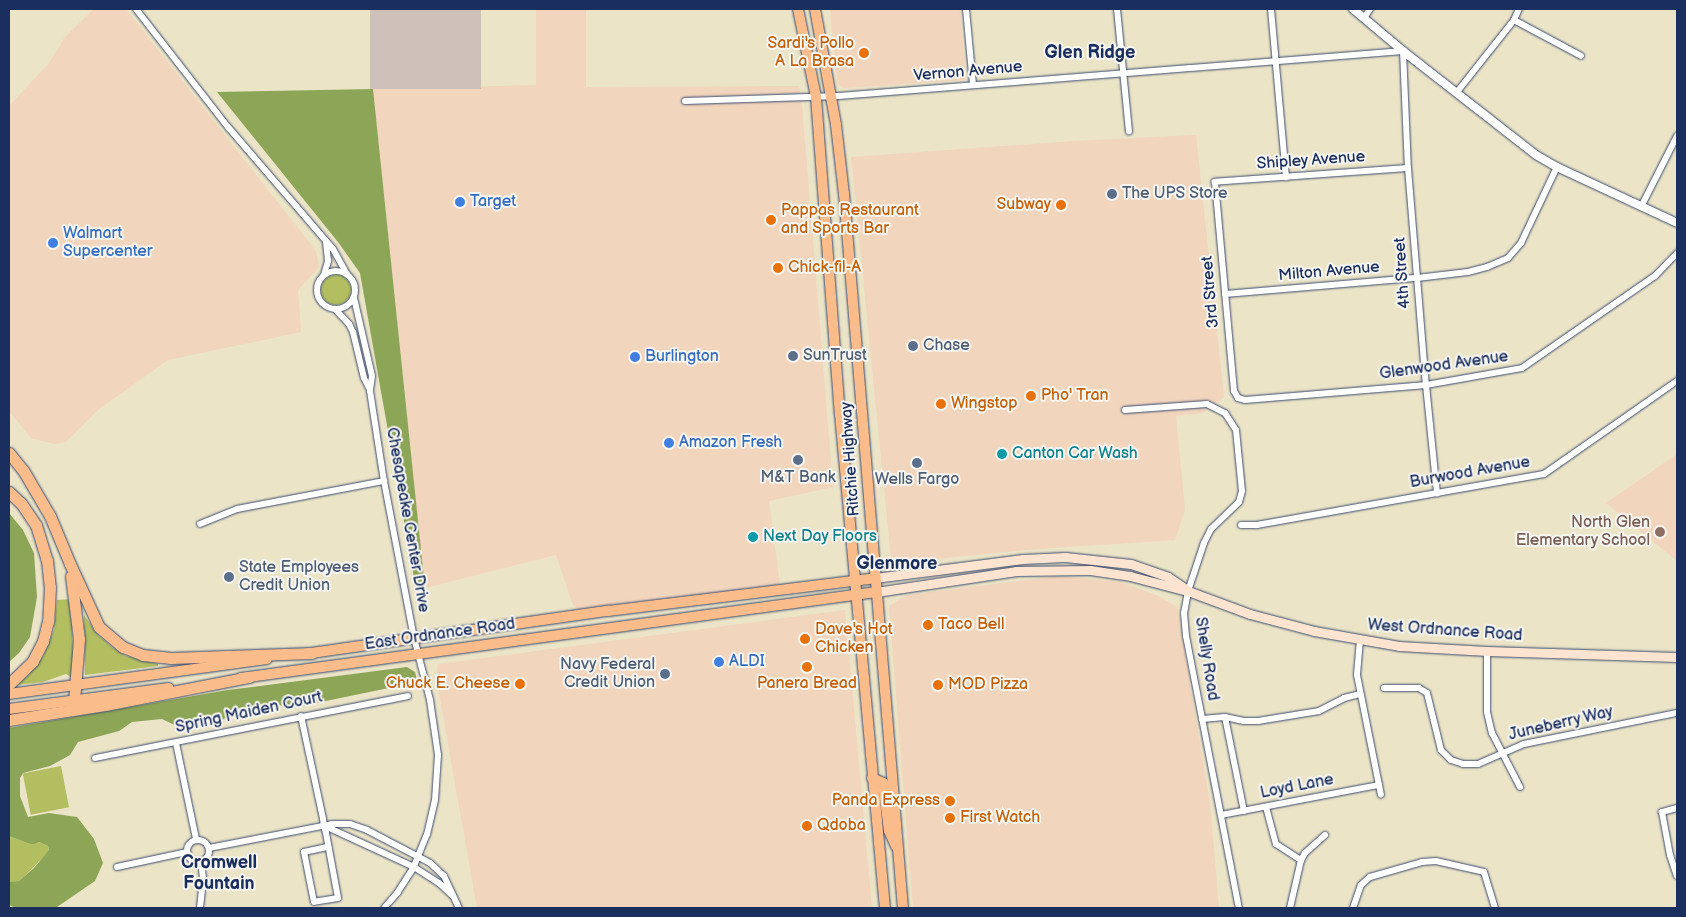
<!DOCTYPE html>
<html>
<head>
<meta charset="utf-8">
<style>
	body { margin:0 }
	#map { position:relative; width:1686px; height:917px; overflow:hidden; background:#ebe4c7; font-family:"Balsamiq Sans",sans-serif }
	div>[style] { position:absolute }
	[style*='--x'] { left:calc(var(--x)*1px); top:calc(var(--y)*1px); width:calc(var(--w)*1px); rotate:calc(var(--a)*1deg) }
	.built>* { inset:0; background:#f1d5bd }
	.industrial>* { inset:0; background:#cec1ba; transform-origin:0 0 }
	.green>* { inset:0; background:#b2be60; transform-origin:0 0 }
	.round { border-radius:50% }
	.forest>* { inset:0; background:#8da556 }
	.roads { filter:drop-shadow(0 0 1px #3a4a6e) drop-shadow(0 0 1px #3a4a6e) }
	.minor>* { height:6px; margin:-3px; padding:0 3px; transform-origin:3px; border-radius:3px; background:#fff }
	.minor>.ring { margin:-3px; padding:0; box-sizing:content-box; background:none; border:6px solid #fff; border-radius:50% }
	.tertiary>* { height:8px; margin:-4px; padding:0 4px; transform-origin:4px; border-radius:4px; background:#fff }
	.secondary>* { height:9px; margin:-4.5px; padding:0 4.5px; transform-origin:4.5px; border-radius:4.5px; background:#fde4d0 }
	.primary>* { height:10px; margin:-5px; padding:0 5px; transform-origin:5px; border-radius:5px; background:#f9bc8a }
	.motorway>* { height:11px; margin:-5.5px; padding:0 5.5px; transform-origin:5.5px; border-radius:5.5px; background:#f9bc8a }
	.dots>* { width:14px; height:14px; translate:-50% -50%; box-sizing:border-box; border:2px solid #f6f6f2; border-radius:50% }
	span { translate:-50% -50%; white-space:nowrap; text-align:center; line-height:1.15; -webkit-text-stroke:4px #f6f6f2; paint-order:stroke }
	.food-label { font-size:16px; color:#c56008 }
	.right { translate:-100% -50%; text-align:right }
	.left { translate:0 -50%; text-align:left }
	.street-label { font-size:16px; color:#1b2f5e }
	.service-label { font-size:16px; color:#4e5e75 }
	.shop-label { font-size:16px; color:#366cbe }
	.culture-label { font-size:16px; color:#0d838f }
	.education-label { font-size:16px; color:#785e54 }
	.neighbourhood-label { font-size:18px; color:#1b2f5e; font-weight:700 }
	.frame { position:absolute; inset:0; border:10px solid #1b2f5e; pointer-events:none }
</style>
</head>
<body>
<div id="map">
	<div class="built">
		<div style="clip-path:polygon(94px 9px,126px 9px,316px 251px,319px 267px,298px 290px,301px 332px,168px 360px,99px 409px,66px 442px,55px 444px,31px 438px,9px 411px,9px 106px,49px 63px,65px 37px)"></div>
		<div style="clip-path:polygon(536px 9px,586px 9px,586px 87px,799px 86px,802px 105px,833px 487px,769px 501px,780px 585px,579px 611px,573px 605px,556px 555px,425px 588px,373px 89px,536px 85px)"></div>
		<div style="clip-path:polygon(830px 9px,960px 9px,966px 80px,844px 88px,839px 85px,837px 81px)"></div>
		<div style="clip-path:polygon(1196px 135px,1224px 397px,1203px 413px,1176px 416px,1185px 510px,1175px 540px,1025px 550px,907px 562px,891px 558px,851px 157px,1075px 141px)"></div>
		<div style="clip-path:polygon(1677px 454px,1677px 561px,1606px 503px)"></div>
		<div style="clip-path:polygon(1057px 576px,1120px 582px,1158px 596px,1177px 607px,1210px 803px,1219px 908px,913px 908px,889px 606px,907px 595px)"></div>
		<div style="clip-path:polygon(845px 610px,872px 908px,477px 908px,436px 676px,438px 664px)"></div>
	</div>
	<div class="industrial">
		<div style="left:370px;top:9px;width:111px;height:80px"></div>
	</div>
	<div class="green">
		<div class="round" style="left:321px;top:275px;width:30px;height:30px"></div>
		<div style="clip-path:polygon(71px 599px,74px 679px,66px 674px,43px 682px,16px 685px,28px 676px,43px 657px,54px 630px,57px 600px)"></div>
		<div style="clip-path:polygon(84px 615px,98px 635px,112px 647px,126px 656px,158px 664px,158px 666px,85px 675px)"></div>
		<div style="left:61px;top:766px;width:42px;height:39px;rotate:79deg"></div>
		<div style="clip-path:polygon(9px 836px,30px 844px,35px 844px,39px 842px,48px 846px,49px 851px,27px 874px,19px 881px,11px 882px,9px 882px)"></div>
	</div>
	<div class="forest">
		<div style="clip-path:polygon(373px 89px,425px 588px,416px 589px,360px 273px,338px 242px,217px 92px)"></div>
		<div style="clip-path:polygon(9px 513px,23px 530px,34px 553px,37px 597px,30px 637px,19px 653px,9px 662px)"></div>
		<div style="clip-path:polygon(407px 667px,415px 672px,419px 689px,413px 683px,287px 709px,280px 705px,240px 708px,230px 712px,226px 718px,213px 724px,183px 729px,162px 719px,132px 722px,119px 731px,78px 742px,70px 755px,50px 766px,23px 773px,20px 778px,20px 796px,28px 817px,49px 813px,77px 817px,94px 839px,103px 863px,95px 881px,57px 907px,16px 908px,9px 905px,9px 882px,19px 881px,34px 868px,49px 850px,48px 846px,39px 842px,35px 844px,30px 844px,9px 836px,9px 728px,228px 690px)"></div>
	</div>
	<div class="roads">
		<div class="minor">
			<div style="--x:136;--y:9;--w:150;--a:52.1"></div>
			<div style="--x:228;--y:127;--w:161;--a:49.3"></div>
			<div style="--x:333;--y:249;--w:29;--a:61"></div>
			<div style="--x:966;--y:9;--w:76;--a:84.7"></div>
			<div style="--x:1117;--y:9;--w:123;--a:84.4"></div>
			<div style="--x:1271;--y:9;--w:169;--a:84.9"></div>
			<div style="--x:1364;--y:18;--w:11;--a:-56"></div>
			<div style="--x:1514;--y:20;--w:76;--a:28.2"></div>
			<div style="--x:1457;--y:92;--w:92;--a:-51.6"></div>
			<div style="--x:1514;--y:20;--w:12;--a:-66"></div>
			<div style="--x:685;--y:101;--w:154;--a:-1.9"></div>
			<div style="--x:839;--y:96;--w:566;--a:-4.56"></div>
			<div style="--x:1403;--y:51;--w:117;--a:87.6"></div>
			<div style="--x:1408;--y:168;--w:218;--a:85.3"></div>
			<div style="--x:1426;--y:385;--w:109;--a:84.2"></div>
			<div style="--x:1408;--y:168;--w:194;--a:175.9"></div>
			<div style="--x:1215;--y:182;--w:210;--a:84.8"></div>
			<div style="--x:1234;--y:391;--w:8;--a:60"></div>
			<div style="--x:1238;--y:398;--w:7;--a:16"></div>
			<div style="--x:1245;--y:400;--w:182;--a:-4.7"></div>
			<div style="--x:1426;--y:385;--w:97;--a:-10"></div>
			<div style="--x:1522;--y:368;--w:162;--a:-34.7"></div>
			<div style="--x:1655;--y:276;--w:32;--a:-46"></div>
			<div style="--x:1641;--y:207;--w:80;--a:-63.1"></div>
			<div class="ring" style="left:317px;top:271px;width:32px;height:32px"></div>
			<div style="--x:324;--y:275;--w:15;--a:-74"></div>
			<div style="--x:328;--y:261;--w:19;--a:-96"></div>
			<div style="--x:1225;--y:294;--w:193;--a:-4.8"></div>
			<div style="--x:1417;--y:278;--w:51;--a:-6.7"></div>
			<div style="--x:1468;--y:272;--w:20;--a:-15"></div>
			<div style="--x:1487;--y:267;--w:23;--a:-23"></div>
			<div style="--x:1508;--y:258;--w:20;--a:-49"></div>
			<div style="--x:1521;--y:243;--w:84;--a:-64.7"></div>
			<div style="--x:354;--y:298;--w:80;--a:77"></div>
			<div style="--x:372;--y:376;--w:15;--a:98"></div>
			<div style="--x:370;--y:391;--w:91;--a:81.2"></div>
			<div style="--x:384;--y:481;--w:160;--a:79.2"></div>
			<div style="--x:414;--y:638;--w:64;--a:75.5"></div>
			<div style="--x:430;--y:700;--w:56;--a:81.7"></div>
			<div style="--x:438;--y:755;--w:45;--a:93.8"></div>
			<div style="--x:435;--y:800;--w:35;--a:103"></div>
			<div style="--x:427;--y:834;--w:35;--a:112"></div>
			<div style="--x:414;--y:867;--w:30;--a:123"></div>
			<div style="--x:398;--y:892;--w:21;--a:131"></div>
			<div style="--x:335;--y:309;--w:21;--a:47"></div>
			<div style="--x:349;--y:324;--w:9;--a:63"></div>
			<div style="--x:353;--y:332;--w:47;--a:76.6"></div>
			<div style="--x:364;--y:378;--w:13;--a:63"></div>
			<div style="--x:1125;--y:410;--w:82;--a:-4.2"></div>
			<div style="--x:1207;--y:404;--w:20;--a:27"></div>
			<div style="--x:1225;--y:413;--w:20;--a:57"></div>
			<div style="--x:1236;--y:430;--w:61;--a:84.4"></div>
			<div style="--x:1242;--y:491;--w:11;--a:105"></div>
			<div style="--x:1239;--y:502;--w:39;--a:136"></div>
			<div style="--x:1211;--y:529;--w:16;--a:117"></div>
			<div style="--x:1204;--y:543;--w:51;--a:108.4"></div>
			<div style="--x:1188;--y:591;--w:22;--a:100"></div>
			<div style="--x:1184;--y:613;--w:23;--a:85"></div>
			<div style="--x:1186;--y:636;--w:277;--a:79"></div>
			<div style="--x:200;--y:524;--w:40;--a:-22"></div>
			<div style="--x:237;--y:509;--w:150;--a:-10.8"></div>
			<div style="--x:1241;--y:525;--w:16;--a:0"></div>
			<div style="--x:1257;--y:525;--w:291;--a:-10.1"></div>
			<div style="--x:1544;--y:474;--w:162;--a:-35"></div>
			<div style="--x:1360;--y:640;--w:35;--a:95"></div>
			<div style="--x:1357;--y:675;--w:122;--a:78.7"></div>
			<div style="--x:1487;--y:651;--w:61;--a:90"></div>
			<div style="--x:1487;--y:712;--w:22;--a:77"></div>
			<div style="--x:1492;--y:733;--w:61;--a:62.6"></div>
			<div style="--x:1384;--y:688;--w:35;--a:0"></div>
			<div style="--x:1419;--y:688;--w:9;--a:32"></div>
			<div style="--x:1427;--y:693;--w:59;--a:76.2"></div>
			<div style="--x:1441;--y:750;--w:14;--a:45"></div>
			<div style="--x:1451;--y:760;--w:13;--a:18"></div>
			<div style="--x:1463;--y:764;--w:15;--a:0"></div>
			<div style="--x:1478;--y:764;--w:50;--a:-23.5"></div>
			<div style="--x:1524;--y:744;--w:156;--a:-11.5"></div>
			<div style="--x:301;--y:716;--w:105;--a:77.9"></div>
			<div style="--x:323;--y:819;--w:7;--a:82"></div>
			<div style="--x:324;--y:826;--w:7;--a:74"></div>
			<div style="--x:326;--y:833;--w:66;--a:79.5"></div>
			<div style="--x:338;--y:898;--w:24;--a:171"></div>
			<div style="--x:314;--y:902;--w:51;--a:-101.3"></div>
			<div style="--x:304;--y:852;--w:25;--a:-12"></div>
			<div style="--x:1225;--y:717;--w:96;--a:78.6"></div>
			<div style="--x:1202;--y:719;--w:23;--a:-5"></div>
			<div style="--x:1225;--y:717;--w:19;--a:12"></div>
			<div style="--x:1244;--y:721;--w:14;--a:0"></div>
			<div style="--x:1258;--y:721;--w:62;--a:-9.3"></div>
			<div style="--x:1319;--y:711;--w:28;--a:-27"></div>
			<div style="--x:1344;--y:698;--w:16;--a:-14"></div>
			<div style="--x:176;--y:743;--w:98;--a:78.2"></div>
			<div style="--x:95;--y:758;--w:319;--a:-11.2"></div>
			<div style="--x:1266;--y:807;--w:38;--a:75"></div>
			<div style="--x:1276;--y:844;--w:30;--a:33"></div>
			<div style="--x:1677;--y:808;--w:16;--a:165"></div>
			<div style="--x:1662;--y:812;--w:44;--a:79.5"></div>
			<div style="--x:1670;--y:855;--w:22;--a:72"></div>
			<div style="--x:1221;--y:815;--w:161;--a:-10.8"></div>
			<div style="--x:325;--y:826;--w:98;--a:24.7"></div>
			<div style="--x:414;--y:867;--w:30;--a:33"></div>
			<div style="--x:439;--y:883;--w:18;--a:43"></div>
			<div class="ring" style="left:187px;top:840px;width:16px;height:16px"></div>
			<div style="--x:209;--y:848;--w:125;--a:-11"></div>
			<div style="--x:332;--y:824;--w:18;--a:0"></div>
			<div style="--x:350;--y:824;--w:18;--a:19"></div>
			<div style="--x:367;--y:830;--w:71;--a:27.6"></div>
			<div style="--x:430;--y:863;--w:19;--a:43"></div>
			<div style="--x:444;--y:876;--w:35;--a:65"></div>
			<div style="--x:117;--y:867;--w:72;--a:-12.1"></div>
			<div style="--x:200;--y:908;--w:30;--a:-84"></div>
			<div style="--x:203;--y:878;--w:16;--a:-97"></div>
			<div style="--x:1290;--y:908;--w:49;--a:-77.1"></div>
			<div style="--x:1301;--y:860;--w:8;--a:-60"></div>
			<div style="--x:1305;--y:853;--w:27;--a:-42"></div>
			<div style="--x:1353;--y:908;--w:24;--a:-71"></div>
			<div style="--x:1361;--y:885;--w:12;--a:-42"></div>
			<div style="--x:1370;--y:877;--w:54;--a:-16.1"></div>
			<div style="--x:1422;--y:862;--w:14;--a:-4"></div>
			<div style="--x:1436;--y:861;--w:49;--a:12.9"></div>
			<div style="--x:1484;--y:872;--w:38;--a:73"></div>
		</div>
		<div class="tertiary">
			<div style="--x:1353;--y:9;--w:65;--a:40"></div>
			<div style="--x:1403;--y:51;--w:169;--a:38"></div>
			<div style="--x:1536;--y:155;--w:24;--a:30"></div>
			<div style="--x:1557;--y:167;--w:132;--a:25"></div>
		</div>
		<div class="secondary">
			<div style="--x:875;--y:578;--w:149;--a:-7.3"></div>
			<div style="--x:1023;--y:559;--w:42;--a:-2.7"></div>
			<div style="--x:1065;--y:557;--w:66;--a:6.1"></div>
			<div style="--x:1131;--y:564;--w:39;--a:19"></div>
			<div style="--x:1168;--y:577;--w:22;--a:34"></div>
			<div style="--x:876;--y:592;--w:142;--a:-8.5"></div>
			<div style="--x:1016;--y:571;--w:74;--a:-0.8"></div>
			<div style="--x:1090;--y:570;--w:40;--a:8.5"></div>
			<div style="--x:1130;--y:576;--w:60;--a:14.5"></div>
			<div style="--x:1188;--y:591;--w:66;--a:20.4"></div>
			<div style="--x:1250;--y:614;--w:66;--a:14.9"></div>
			<div style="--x:1314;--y:631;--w:86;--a:10"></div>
			<div style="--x:1399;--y:646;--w:88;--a:3.3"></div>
			<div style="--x:1487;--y:651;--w:190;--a:1.8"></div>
		</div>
		<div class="primary">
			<div style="--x:798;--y:9;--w:90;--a:78.4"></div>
			<div style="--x:816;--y:97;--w:318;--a:85.7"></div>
			<div style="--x:840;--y:414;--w:496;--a:84.8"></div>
			<div style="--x:815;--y:9;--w:118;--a:79.7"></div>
			<div style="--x:836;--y:125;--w:69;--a:83.4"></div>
			<div style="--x:844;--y:194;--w:716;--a:85.28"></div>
			<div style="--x:304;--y:654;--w:307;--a:-8.1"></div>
			<div style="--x:608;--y:611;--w:269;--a:-7"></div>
			<div style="--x:241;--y:678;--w:641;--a:-7.71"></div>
			<div style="--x:9;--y:694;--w:260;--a:-7.7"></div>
			<div style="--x:9;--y:709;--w:161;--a:-7.5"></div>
			<div style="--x:872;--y:778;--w:12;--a:24"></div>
			<div style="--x:883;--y:783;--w:48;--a:82.9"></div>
			<div style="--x:889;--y:831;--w:17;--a:65"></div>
		</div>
		<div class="motorway">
			<div style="--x:9;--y:453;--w:22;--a:51"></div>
			<div style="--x:23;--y:470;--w:53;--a:59.6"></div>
			<div style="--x:50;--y:516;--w:52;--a:67.4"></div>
			<div style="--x:70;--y:564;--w:69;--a:65.3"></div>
			<div style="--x:99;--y:627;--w:31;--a:40"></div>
			<div style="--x:123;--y:647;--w:22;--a:22"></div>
			<div style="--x:143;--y:655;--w:28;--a:6"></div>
			<div style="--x:171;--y:658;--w:141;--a:-2"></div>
			<div style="--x:9;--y:492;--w:16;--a:43"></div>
			<div style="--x:21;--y:503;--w:27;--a:56"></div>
			<div style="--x:36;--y:525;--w:37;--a:73"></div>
			<div style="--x:47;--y:560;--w:27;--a:84"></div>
			<div style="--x:50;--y:587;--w:34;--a:93"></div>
			<div style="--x:48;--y:621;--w:21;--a:104"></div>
			<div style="--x:43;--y:641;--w:22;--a:117"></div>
			<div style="--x:33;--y:661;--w:33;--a:136"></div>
			<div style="--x:71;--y:576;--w:64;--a:82.8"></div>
			<div style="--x:79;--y:639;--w:62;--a:94.6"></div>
			<div style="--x:9;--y:720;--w:97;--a:-8.9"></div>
			<div style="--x:105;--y:705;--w:147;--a:-11"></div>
		</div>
	</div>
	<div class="dots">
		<div style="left:864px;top:53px;background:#e8710a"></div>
		<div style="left:1112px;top:194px;background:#5c6f8a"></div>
		<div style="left:460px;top:202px;background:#3f7fe0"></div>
		<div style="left:1061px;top:205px;background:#e8710a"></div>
		<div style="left:771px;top:220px;background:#e8710a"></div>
		<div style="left:53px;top:243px;background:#3f7fe0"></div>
		<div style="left:778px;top:268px;background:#e8710a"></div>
		<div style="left:913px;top:346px;background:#5c6f8a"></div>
		<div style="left:793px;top:356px;background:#5c6f8a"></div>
		<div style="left:635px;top:357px;background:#3f7fe0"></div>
		<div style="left:1031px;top:396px;background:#e8710a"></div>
		<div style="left:941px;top:404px;background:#e8710a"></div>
		<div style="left:669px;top:443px;background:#3f7fe0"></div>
		<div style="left:1002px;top:454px;background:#0f9aa8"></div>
		<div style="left:798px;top:460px;background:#5c6f8a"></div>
		<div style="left:917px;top:463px;background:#5c6f8a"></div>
		<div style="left:1660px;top:532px;background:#8d6e63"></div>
		<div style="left:753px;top:537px;background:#0f9aa8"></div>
		<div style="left:229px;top:577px;background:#5c6f8a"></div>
		<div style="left:928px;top:625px;background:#e8710a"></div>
		<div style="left:805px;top:639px;background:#e8710a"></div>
		<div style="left:719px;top:662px;background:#3f7fe0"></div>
		<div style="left:807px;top:667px;background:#e8710a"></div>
		<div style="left:665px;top:674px;background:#5c6f8a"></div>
		<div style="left:520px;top:684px;background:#e8710a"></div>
		<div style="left:938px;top:685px;background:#e8710a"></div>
		<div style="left:950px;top:801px;background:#e8710a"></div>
		<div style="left:950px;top:818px;background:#e8710a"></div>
		<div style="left:807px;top:826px;background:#e8710a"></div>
	</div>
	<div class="food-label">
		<span class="right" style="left:854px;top:53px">Sardi's Pollo<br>A La Brasa</span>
		<span class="right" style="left:1051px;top:205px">Subway</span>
		<span class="left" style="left:781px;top:220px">Pappas Restaurant<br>and Sports Bar</span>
		<span class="left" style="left:788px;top:268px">Chick-fil-A</span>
		<span class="left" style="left:1041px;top:396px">Pho' Tran</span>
		<span class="left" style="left:951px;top:404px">Wingstop</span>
		<span class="left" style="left:938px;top:625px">Taco Bell</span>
		<span class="left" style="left:815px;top:639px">Dave's Hot<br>Chicken</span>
		<span class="right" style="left:510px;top:684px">Chuck E. Cheese</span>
		<span style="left:807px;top:684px">Panera Bread</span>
		<span class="left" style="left:948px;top:685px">MOD Pizza</span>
		<span class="right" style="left:940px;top:801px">Panda Express</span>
		<span class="left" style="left:960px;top:818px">First Watch</span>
		<span class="left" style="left:817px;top:826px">Qdoba</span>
	</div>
	<div class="street-label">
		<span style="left:968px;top:72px;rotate:-5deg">Vernon Avenue</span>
		<span style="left:1311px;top:161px;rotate:-4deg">Shipley Avenue</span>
		<span style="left:1329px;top:272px;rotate:-5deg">Milton Avenue</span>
		<span style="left:1403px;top:273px;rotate:-94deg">4th Street</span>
		<span style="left:1211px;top:292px;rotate:-95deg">3rd Street</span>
		<span style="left:1444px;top:366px;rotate:-8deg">Glenwood Avenue</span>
		<span style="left:851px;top:459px;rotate:-94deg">Ritchie Highway</span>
		<span style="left:1470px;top:473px;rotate:-10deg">Burwood Avenue</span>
		<span style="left:407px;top:520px;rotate:80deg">Chesapeake Center Drive</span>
		<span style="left:1445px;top:631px;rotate:4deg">West Ordnance Road</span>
		<span style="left:440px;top:635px;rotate:-8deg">East Ordnance Road</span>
		<span style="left:1206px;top:659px;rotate:81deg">Shelly Road</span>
		<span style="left:249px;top:713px;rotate:-12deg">Spring Maiden Court</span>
		<span style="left:1561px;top:724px;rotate:-13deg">Juneberry Way</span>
		<span style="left:1297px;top:787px;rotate:-11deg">Loyd Lane</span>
	</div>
	<div class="service-label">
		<span class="left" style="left:1122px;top:194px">The UPS Store</span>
		<span class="left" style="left:923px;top:346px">Chase</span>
		<span class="left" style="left:803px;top:356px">SunTrust</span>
		<span style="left:798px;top:478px">M&amp;T Bank</span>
		<span style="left:917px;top:480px">Wells Fargo</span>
		<span class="left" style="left:239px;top:577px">State Employees<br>Credit Union</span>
		<span class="right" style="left:655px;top:674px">Navy Federal<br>Credit Union</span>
	</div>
	<div class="shop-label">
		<span class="left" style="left:470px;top:202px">Target</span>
		<span class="left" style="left:63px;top:243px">Walmart<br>Supercenter</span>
		<span class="left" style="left:645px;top:357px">Burlington</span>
		<span class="left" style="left:679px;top:443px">Amazon Fresh</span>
		<span class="left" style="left:729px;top:662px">ALDI</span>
	</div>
	<div class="culture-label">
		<span class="left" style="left:1012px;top:454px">Canton Car Wash</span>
		<span class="left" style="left:763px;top:537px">Next Day Floors</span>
	</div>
	<div class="education-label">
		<span class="right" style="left:1650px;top:532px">North Glen<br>Elementary School</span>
	</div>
	<div class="neighbourhood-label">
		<span style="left:1090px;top:53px">Glen Ridge</span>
		<span style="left:897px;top:564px">Glenmore</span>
		<span style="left:219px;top:874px">Cromwell<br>Fountain</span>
	</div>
	<div class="frame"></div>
</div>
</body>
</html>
